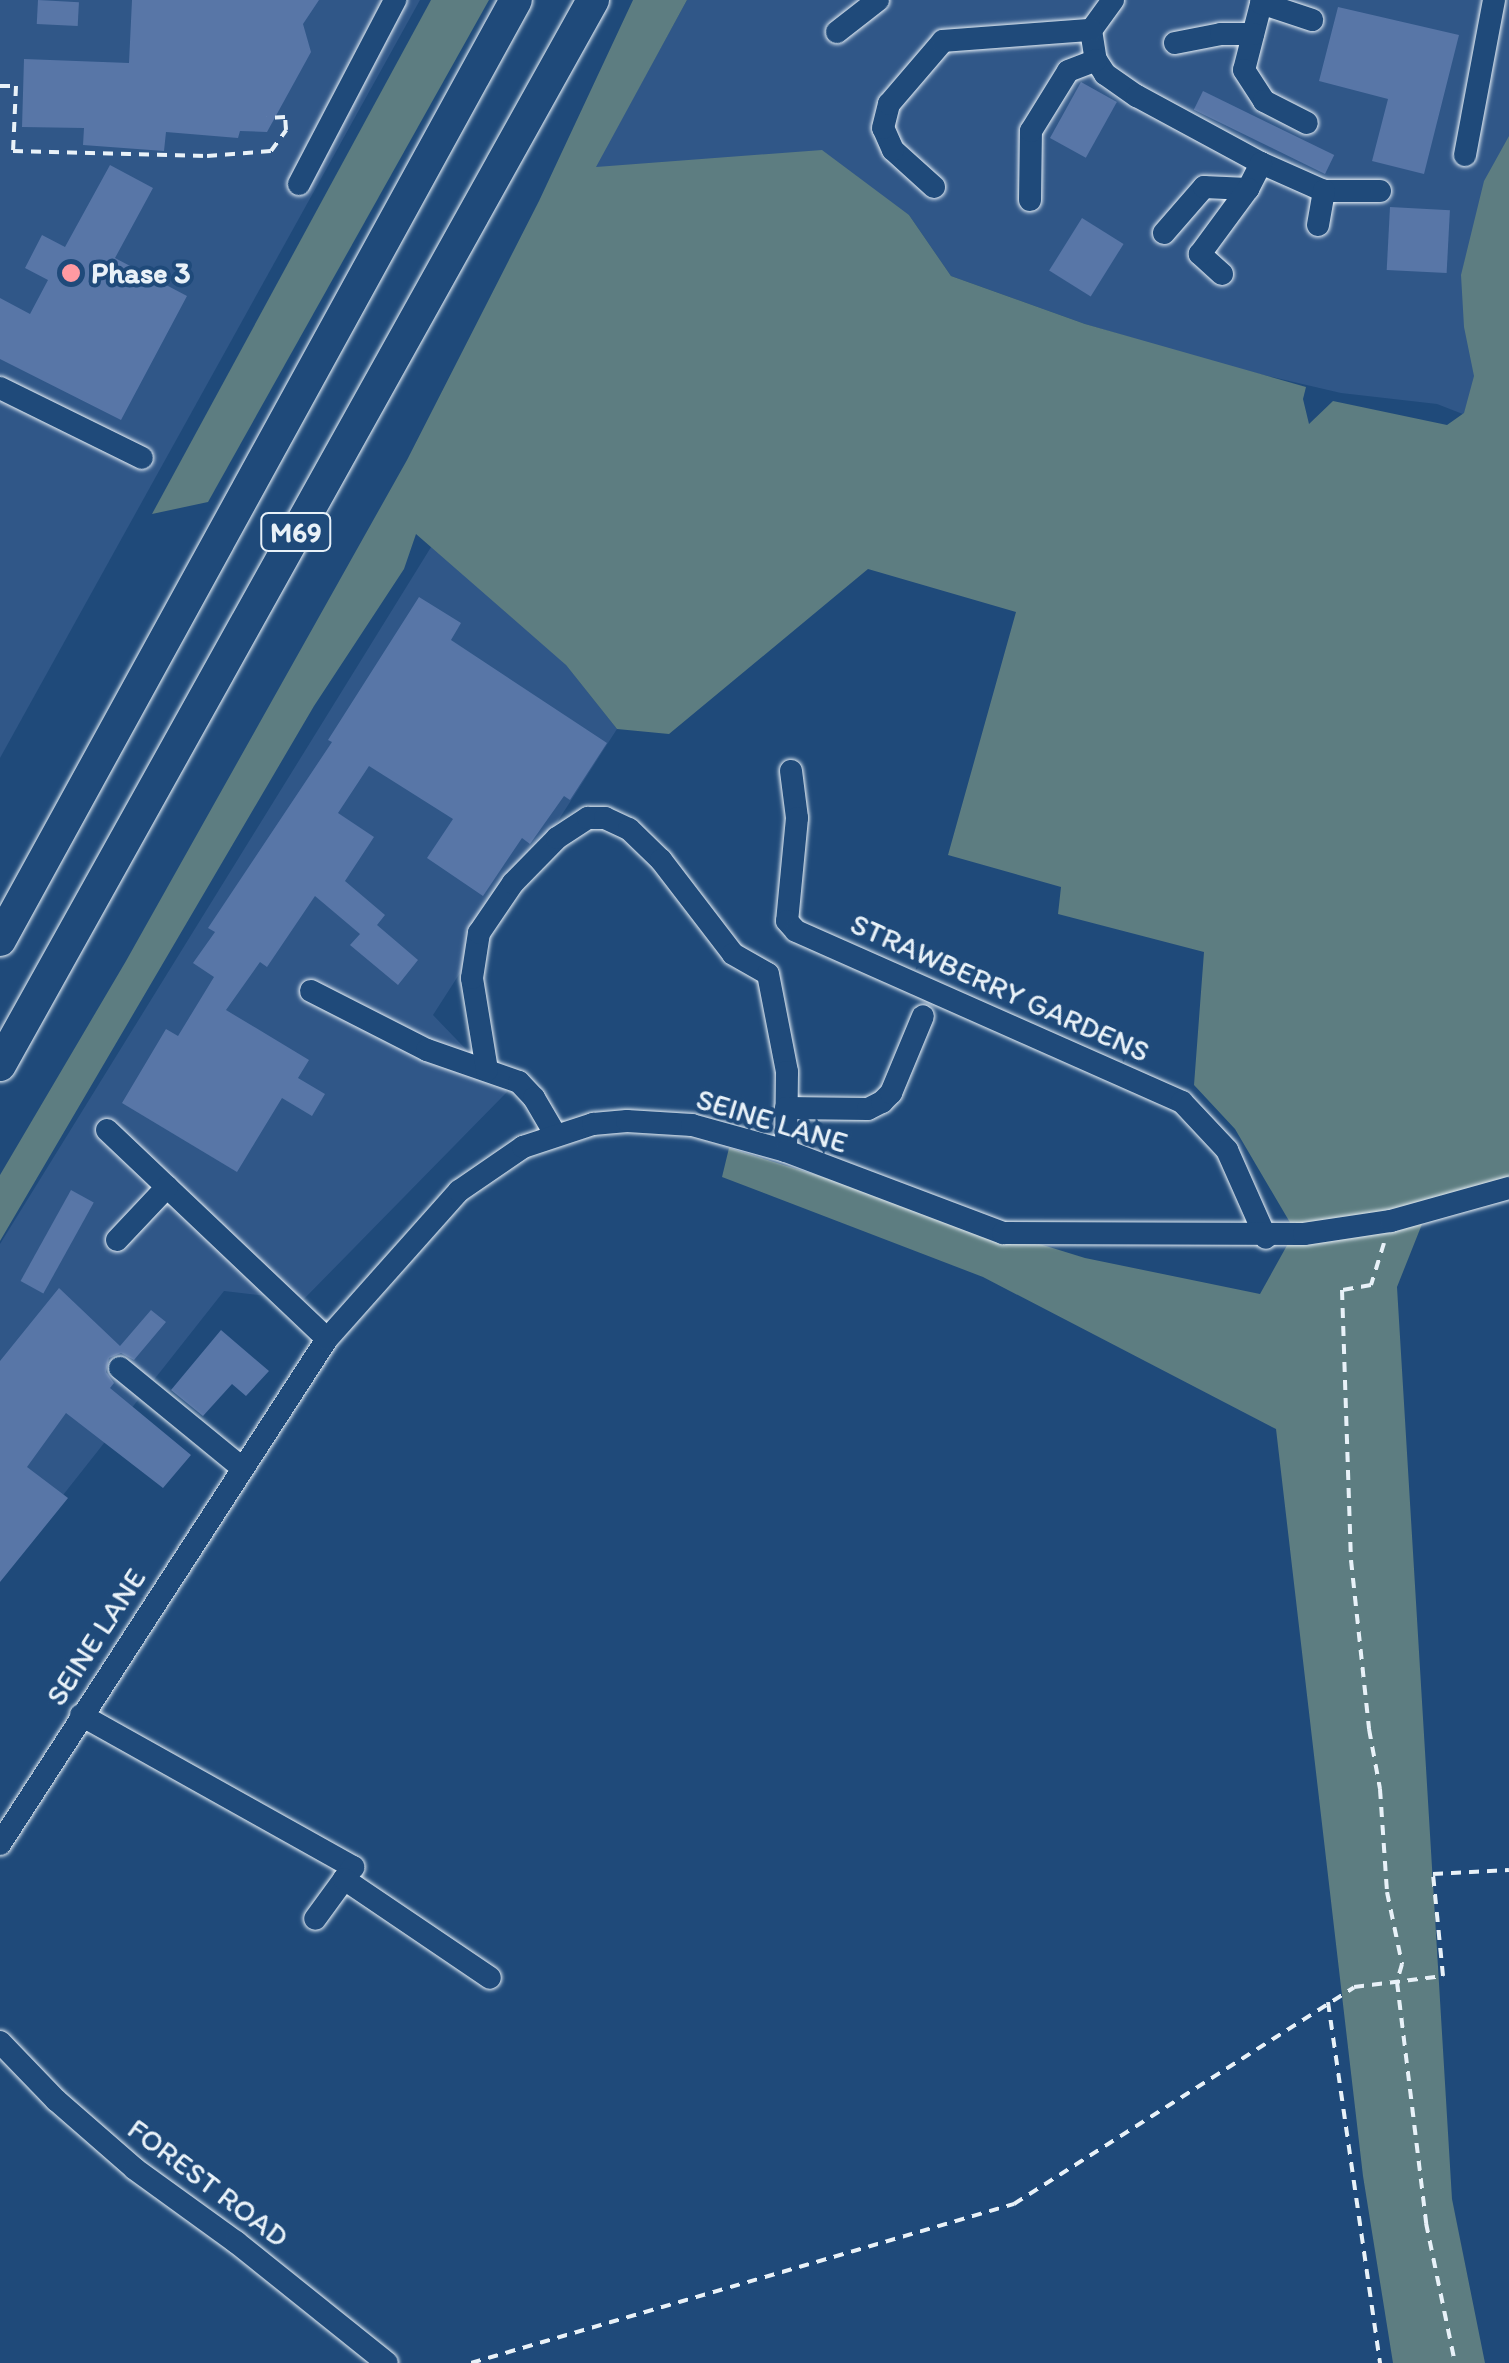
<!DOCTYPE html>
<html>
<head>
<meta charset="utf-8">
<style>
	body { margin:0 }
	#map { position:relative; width:1509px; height:2363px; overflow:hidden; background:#1f4a7a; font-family:Itim,sans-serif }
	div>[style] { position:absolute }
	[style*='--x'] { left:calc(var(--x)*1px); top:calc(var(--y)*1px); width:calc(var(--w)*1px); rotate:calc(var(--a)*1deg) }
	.built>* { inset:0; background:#305788 }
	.green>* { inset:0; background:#5d7d81 }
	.building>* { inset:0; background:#5876a7; transform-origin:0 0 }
	.path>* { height:4px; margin-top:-2px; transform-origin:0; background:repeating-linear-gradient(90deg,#e8f1f8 0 10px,transparent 0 18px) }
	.roads { filter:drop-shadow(0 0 2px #e8f1f8) drop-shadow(0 0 2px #e8f1f8) }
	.minor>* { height:22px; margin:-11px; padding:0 11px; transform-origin:11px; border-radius:11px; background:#1f4a7a }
	.highway>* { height:32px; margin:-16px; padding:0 16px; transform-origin:16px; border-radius:16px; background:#1f4a7a }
	.dots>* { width:28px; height:28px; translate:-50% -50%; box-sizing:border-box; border:5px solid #1f4a7a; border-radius:50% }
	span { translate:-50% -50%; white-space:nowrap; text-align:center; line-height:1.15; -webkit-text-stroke:8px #1f4a7a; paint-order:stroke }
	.shield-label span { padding:2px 8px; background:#1f4a7a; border:2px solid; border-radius:8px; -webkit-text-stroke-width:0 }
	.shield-label { font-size:28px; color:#e8f1f8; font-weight:700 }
	.poi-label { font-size:30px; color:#e8f1f8; font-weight:700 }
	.left { translate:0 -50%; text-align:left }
	.street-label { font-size:30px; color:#e8f1f8 }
</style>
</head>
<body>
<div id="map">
	<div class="built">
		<div style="clip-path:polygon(0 0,420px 0,0 758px)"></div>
		<div style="clip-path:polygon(687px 0,1509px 0,1509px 432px,1437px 404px,1341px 393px,1229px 367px,1085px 324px,951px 276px,909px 215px,595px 167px)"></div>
		<div style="clip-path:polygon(449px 518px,617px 729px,433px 1015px,507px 1092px,303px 1300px,224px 1291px,0 1575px,0 1244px)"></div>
	</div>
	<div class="green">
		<div style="clip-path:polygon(431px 0,489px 0,208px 502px,152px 514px)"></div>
		<div style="clip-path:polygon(633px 0,687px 0,596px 167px,822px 150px,909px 215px,951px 276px,1085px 324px,1306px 387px,1303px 399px,1309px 424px,1333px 401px,1447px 425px,1464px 413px,1474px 376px,1464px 327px,1461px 275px,1484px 181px,1509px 136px,1509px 1180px,1428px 1209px,1397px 1287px,1452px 2199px,1485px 2363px,1393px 2363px,1363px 2176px,1276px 1429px,983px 1277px,722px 1177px,729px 1148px,1085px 1258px,1260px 1294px,1295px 1231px,1235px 1129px,1194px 1085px,1204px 952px,1058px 914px,1061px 887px,948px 855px,1016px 612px,868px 569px,669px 734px,617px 729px,566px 665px,416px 534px,404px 569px,314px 706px,0 1241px,0 1175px,126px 961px,407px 460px,539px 201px)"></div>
	</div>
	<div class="building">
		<div style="left:38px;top:0;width:41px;height:24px;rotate:3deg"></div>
		<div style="clip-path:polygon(132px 0,319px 0,303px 24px,311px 52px,267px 132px,240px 131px,238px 138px,166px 132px,164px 151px,83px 145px,84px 128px,22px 127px,24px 59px,129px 63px)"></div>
		<div style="clip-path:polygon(1338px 7px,1459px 35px,1424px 174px,1372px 161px,1388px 99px,1319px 81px)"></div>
		<div style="left:1081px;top:82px;width:41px;height:64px;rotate:29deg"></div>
		<div style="left:1203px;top:91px;width:146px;height:21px;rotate:26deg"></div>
		<div style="clip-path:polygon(110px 165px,153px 188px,115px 258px,187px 296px,121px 420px,0 359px,0 298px,30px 314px,48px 280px,25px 268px,42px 235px,65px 247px)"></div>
		<div style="left:1390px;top:207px;width:60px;height:63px;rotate:3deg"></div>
		<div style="left:1082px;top:218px;width:49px;height:62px;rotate:32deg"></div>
		<div style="clip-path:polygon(419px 597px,461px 623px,451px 640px,607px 743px,570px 800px,564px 796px,530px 844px,522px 838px,483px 896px,427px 858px,453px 819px,369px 766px,338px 813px,374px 837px,345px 881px,385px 915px,377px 925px,418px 960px,398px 985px,350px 945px,360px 934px,315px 896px,267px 967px,260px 962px,226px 1010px,309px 1060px,298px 1078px,325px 1094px,312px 1116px,282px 1098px,237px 1172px,122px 1103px,166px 1029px,178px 1036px,214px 977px,193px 963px,215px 932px,208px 928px,332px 742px,328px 740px)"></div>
		<div style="left:71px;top:1190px;width:26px;height:104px;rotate:29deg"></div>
		<div style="clip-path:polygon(59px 1288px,120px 1346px,151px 1310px,166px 1322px,134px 1360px,121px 1353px,109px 1358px,106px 1372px,114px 1383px,110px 1388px,191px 1455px,163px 1488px,66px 1413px,27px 1467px,68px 1498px,0 1582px,0 1361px)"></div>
		<div style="clip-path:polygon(221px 1330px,269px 1371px,246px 1396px,232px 1384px,203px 1416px,171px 1390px)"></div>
	</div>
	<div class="path">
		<div style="--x:0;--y:86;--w:16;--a:0"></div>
		<div style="--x:16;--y:86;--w:65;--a:92.6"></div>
		<div style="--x:13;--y:151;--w:194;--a:1.5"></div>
		<div style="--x:207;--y:156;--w:64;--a:-4.5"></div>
		<div style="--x:271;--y:151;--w:26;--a:-54"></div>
		<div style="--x:286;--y:130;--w:13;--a:-94"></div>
		<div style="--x:285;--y:117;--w:18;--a:177"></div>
		<div style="--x:1384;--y:1243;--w:44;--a:107.2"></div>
		<div style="--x:1371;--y:1285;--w:29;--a:170"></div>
		<div style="--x:1342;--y:1290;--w:270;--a:88.1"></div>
		<div style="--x:1351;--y:1560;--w:170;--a:83.9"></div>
		<div style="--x:1369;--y:1729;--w:61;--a:79.6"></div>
		<div style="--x:1380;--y:1789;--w:103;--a:86.1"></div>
		<div style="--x:1387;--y:1892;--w:74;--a:78.2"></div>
		<div style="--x:1402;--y:1964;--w:19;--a:106"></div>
		<div style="--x:1397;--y:1982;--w:243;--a:83.1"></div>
		<div style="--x:1426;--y:2223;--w:143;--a:78.3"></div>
		<div style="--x:1328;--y:2002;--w:365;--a:81.8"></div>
		<div style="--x:471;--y:2363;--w:566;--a:-16.32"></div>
		<div style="--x:1014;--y:2204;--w:403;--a:-32.5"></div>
		<div style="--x:1354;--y:1987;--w:90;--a:-7"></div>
		<div style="--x:1443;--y:1976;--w:102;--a:-95.6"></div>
		<div style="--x:1433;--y:1874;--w:76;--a:-3"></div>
	</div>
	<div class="roads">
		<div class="minor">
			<div style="--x:1113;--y:0;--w:37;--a:126"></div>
			<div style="--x:1091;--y:30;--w:30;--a:81"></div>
			<div style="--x:1096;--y:60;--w:17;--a:57"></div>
			<div style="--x:1105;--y:74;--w:39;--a:35"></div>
			<div style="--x:1137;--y:96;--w:141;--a:28.4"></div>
			<div style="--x:1261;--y:163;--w:69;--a:24"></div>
			<div style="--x:1324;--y:191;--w:56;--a:0"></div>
			<div style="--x:1262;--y:0;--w:72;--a:104.4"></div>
			<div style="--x:1244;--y:70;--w:37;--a:57"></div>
			<div style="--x:1264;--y:101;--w:48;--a:27.1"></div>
			<div style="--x:1261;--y:3;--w:54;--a:18.4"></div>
			<div style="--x:837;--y:32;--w:52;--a:-38"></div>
			<div style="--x:1175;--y:43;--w:47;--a:-11.1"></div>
			<div style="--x:1221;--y:34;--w:32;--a:0"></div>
			<div style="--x:1465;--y:155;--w:158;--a:-79.4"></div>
			<div style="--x:299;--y:184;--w:208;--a:-62.4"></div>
			<div style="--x:934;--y:187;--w:55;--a:-137.9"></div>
			<div style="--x:893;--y:150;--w:24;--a:-114"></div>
			<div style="--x:883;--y:128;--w:25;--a:-76"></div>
			<div style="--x:889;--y:104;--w:83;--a:-49.4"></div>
			<div style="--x:943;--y:41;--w:148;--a:-4.3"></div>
			<div style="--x:1030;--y:200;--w:69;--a:-89.2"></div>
			<div style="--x:1031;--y:131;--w:70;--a:-58.3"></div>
			<div style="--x:1068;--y:71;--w:30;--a:-21"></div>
			<div style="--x:1318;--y:225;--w:35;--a:-80"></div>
			<div style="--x:1164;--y:233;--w:61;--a:-49"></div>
			<div style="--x:1204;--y:187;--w:44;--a:2.6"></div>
			<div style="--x:1248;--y:189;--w:29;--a:-63"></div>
			<div style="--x:1222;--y:274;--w:30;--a:-138"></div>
			<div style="--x:1200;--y:254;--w:81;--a:-53.6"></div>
			<div style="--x:0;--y:388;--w:158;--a:26.2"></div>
			<div style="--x:791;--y:771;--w:47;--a:82.7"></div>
			<div style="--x:797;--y:818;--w:103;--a:95.5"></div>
			<div style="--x:787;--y:921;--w:13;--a:48"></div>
			<div style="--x:796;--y:931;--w:422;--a:23.9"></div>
			<div style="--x:1182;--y:1102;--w:66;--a:46.8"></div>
			<div style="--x:1227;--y:1150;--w:96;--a:66.1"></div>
			<div style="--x:311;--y:991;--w:130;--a:27"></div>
			<div style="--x:427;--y:1050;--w:97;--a:19.2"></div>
			<div style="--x:519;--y:1082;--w:22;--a:47"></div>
			<div style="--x:534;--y:1098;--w:42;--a:59.7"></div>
			<div style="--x:487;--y:1070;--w:93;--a:-99.3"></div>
			<div style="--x:472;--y:978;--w:46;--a:-81.2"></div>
			<div style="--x:479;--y:933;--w:60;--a:-55.8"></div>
			<div style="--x:513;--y:883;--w:63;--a:-45.6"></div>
			<div style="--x:557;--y:838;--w:37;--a:-33"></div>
			<div style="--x:588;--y:818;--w:17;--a:0"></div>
			<div style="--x:605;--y:818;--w:26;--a:25"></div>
			<div style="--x:629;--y:829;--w:45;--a:44.1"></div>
			<div style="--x:661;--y:860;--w:118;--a:52.5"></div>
			<div style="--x:733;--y:954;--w:40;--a:29.7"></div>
			<div style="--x:768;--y:974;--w:100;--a:79"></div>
			<div style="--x:787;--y:1072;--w:79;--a:90.7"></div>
			<div style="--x:786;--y:1108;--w:82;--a:0.7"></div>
			<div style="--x:868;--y:1109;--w:16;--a:-27"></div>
			<div style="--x:882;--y:1102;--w:13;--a:-45"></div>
			<div style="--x:891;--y:1093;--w:83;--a:-67.4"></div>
			<div style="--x:107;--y:1130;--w:303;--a:43.5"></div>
			<div style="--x:117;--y:1240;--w:73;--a:-46.7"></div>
			<div style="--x:120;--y:1368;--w:156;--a:39.3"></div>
			<div style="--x:81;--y:1715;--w:312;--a:29.2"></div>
			<div style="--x:353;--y:1867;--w:64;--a:126.2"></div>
			<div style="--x:0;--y:1844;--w:602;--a:-57.08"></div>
			<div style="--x:327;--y:1339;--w:198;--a:-48.3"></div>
			<div style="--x:459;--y:1191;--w:78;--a:-34.5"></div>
			<div style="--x:523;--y:1147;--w:74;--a:-18.2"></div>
			<div style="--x:593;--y:1124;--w:34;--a:-5"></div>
			<div style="--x:627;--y:1121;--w:65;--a:3.5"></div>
			<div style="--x:692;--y:1125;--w:98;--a:15.5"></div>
			<div style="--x:786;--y:1151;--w:232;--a:20.7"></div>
			<div style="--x:1003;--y:1233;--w:301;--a:0.2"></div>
			<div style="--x:1304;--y:1234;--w:88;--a:-8.5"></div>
			<div style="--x:1391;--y:1221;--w:123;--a:-15.6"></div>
			<div style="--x:344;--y:1879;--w:176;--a:34.1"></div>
			<div style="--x:0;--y:2042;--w:81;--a:46"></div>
			<div style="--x:56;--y:2100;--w:105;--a:41.1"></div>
			<div style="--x:135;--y:2169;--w:125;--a:35.9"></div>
			<div style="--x:236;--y:2242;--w:193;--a:38.7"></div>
		</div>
		<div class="highway">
			<div style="--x:0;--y:940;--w:1072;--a:-61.24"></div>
			<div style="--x:0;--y:1065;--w:1219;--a:-60.89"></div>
		</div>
	</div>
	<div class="dots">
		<div style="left:71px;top:273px;background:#ff9aa2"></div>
	</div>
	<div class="shield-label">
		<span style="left:296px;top:532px">M69</span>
	</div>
	<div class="poi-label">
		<span class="left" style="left:91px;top:273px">Phase 3</span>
	</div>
	<div class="street-label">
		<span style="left:1000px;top:988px;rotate:24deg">STRAWBERRY GARDENS</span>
		<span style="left:772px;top:1121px;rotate:17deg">SEINE LANE</span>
		<span style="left:96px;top:1637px;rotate:-57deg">SEINE LANE</span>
		<span style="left:208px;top:2183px;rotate:37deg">FOREST ROAD</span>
	</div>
</div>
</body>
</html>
